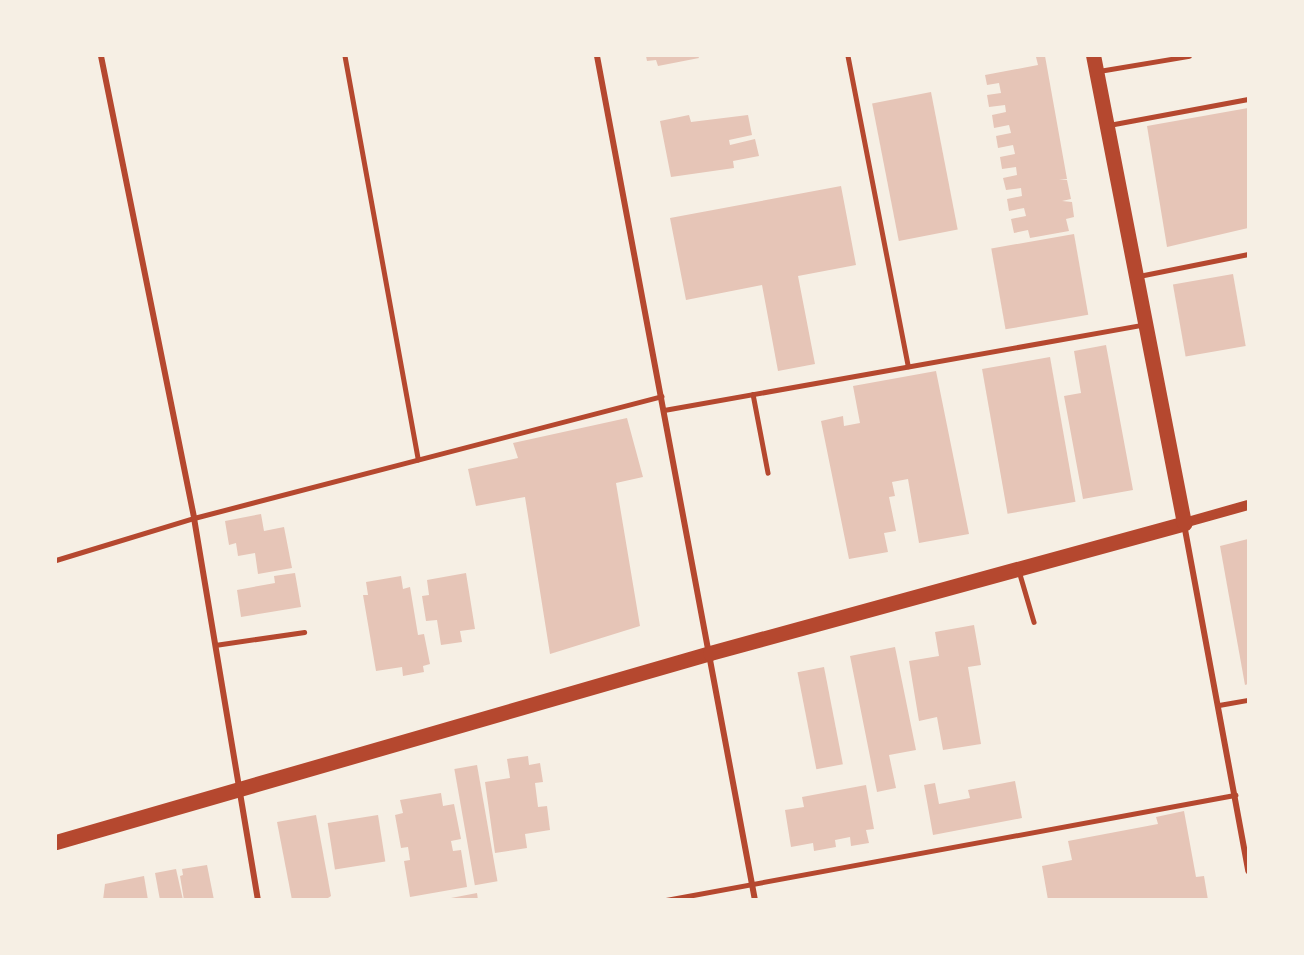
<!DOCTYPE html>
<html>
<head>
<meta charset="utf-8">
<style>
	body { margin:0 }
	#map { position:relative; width:1304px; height:955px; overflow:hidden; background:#f6efe4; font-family:Rubik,sans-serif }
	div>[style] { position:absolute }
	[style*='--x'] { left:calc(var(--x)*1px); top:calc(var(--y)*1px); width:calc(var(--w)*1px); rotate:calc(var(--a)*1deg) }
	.building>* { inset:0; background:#e6c5b7; transform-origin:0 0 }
	.service>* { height:4.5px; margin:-2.25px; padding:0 2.25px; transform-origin:2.25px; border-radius:2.25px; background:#b5482f }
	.minor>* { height:6px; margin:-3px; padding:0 3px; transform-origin:3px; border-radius:3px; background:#b5482f }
	.tertiary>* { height:10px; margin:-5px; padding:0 5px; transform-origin:5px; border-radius:5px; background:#b5482f }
	.primary>* { height:15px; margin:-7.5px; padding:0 7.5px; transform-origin:7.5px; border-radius:7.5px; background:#b5482f }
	span { translate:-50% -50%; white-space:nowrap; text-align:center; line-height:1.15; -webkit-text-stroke:6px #f6efe4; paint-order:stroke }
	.frame { position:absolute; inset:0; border:57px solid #f6efe4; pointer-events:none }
</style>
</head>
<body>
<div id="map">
	<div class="building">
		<div style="clip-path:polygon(646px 56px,698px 56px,699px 58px,658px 66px,656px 60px,647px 61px)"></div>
		<div style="clip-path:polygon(1045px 56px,1067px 179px,1059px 180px,1067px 180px,1071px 199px,1062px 201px,1072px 202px,1074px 217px,1066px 219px,1069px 231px,1030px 238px,1028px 230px,1014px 233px,1011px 219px,1026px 216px,1024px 208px,1009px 211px,1007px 199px,1022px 196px,1021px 188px,1006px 190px,1003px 178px,1017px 175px,1016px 167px,1002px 169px,1000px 157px,1015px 154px,1013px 145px,998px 148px,996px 136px,1011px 133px,1009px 125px,994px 128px,992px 115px,1006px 112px,1005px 105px,989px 107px,987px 95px,1001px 93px,999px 83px,987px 85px,985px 75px,1038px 65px,1036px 57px)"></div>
		<div style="left:931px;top:92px;width:140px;height:60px;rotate:79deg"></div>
		<div style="clip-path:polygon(1248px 108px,1248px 228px,1167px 247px,1147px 126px)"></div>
		<div style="clip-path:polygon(689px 115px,691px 122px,748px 115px,752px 135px,729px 140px,730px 145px,755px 139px,759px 156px,733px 161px,734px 168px,671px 177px,660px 121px)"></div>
		<div style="clip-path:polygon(841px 186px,856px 265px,798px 276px,815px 364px,778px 371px,762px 285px,686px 300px,670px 218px)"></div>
		<div style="left:1074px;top:234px;width:82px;height:84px;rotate:80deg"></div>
		<div style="left:1233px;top:274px;width:73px;height:61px;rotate:80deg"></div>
		<div style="clip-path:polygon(1106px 345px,1133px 490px,1083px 499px,1064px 396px,1081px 393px,1074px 351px)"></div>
		<div style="left:1050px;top:357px;width:147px;height:69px;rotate:80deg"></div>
		<div style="clip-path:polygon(936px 371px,969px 534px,919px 543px,908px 479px,892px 482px,895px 496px,889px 497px,896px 531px,884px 533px,888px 552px,849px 559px,821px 421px,843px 416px,844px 426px,860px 423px,853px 386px)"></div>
		<div style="clip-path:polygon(627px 418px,643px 477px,616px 483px,640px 626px,550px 654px,525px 497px,476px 506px,468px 469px,518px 458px,513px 443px)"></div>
		<div style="clip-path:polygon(261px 514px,264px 531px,284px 527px,292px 568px,258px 574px,255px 553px,238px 556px,236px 543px,229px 545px,225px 521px)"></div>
		<div style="clip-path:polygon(1248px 539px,1248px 684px,1245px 685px,1220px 546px)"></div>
		<div style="clip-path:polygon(295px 573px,301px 607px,241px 617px,237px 590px,275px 583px,274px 576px)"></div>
		<div style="clip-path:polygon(466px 573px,475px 629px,460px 631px,462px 642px,441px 645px,437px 620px,426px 621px,422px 596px,429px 595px,427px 580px)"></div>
		<div style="clip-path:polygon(401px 576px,403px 589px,410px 587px,418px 635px,424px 634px,430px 664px,423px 666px,424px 672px,403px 676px,402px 667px,376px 671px,363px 595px,368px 595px,366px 582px)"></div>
		<div style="clip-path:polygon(974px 625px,981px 665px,968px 667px,981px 744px,943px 750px,937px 717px,919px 721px,909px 661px,939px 656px,935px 632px)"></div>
		<div style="clip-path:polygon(895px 647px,916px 750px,889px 755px,896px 788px,877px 792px,850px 656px)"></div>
		<div style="left:824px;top:667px;width:99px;height:27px;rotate:79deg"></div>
		<div style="clip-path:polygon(528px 756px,529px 765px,540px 763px,543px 782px,535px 783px,538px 807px,547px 806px,550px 830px,525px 834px,527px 848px,495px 853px,485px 782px,510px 778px,507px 759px)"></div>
		<div style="left:477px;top:765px;width:118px;height:23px;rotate:80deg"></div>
		<div style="clip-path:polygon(1015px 781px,1022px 818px,933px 835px,924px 785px,935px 783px,939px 804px,970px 798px,968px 790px)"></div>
		<div style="clip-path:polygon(866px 785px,874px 829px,866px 830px,869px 843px,851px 846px,850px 837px,835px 840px,836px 847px,814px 851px,813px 843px,791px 847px,785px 810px,804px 807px,802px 797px)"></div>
		<div style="clip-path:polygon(441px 793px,443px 806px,454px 804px,461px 839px,451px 841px,453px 851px,461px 850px,467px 887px,410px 897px,404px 861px,410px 860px,408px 847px,401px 848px,395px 815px,403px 813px,400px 800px)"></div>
		<div style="clip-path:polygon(1184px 811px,1196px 877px,1204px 876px,1208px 900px,1048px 900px,1042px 866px,1072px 860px,1068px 841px,1158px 824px,1156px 817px)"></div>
		<div style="clip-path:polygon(316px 815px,331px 896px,325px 900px,292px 900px,277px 822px)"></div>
		<div style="left:378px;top:815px;width:47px;height:51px;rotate:81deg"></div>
		<div style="clip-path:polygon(207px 865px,214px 900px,184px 900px,180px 876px,183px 875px,182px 869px)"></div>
		<div style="clip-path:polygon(176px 869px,183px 900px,160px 900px,155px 873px)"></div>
		<div style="clip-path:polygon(144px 876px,148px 900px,103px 900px,105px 884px)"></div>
		<div style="clip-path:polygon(477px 893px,478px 900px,451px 900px,451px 898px)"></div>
	</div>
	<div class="service">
		<div style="--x:345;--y:56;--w:410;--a:79.7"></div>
		<div style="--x:848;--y:56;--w:316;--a:79"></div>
		<div style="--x:1099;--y:71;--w:91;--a:-9.5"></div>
		<div style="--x:1109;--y:125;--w:141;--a:-10.6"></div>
		<div style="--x:1139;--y:276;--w:111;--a:-11.4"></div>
		<div style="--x:753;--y:394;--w:80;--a:79.2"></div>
		<div style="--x:664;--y:410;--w:485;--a:-10.1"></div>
		<div style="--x:56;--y:560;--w:144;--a:-16.9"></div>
		<div style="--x:194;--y:518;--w:483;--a:-14.6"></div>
		<div style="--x:1019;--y:571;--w:53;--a:73.6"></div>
		<div style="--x:215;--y:645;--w:90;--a:-8.3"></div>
		<div style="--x:1219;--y:705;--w:29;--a:-10"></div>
		<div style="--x:666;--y:900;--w:579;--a:-10.46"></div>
	</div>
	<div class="minor">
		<div style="--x:101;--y:56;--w:471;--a:78.6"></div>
		<div style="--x:194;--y:518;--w:387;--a:80.5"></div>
		<div style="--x:597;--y:56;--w:859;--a:79.4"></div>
		<div style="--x:1184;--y:524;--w:353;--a:79.5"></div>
	</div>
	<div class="tertiary">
		<div style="--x:1184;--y:523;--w:66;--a:-15.7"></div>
	</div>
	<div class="primary">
		<div style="--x:56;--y:842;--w:681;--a:-16.12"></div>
		<div style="--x:710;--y:653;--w:492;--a:-15.3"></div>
		<div style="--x:1184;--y:523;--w:476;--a:-101"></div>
	</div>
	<div class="frame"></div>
</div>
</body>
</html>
